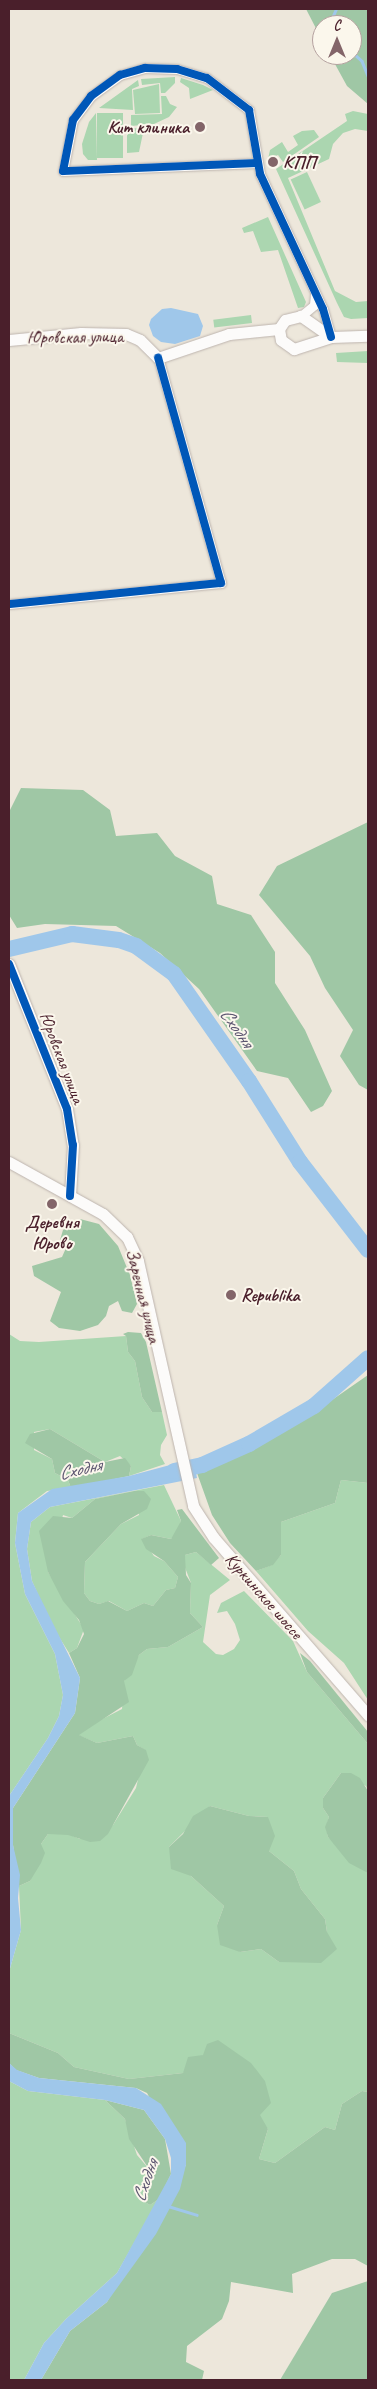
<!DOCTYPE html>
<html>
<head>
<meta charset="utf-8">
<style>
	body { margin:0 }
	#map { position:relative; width:377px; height:2389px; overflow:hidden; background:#ede7db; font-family:Caveat,sans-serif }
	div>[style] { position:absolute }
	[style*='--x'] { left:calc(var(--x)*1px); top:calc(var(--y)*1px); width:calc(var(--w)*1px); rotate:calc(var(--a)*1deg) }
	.green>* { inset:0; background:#abd6b0; transform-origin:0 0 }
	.forest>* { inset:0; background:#9fc7a5 }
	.water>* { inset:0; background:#9fc7ea }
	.stream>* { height:2.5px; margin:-1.25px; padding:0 1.25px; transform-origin:1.25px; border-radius:1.25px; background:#9fc7ea }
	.river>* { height:16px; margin:-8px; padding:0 8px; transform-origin:8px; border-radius:8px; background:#9fc7ea }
	.roads { filter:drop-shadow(0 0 1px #bdb4ae) drop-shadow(0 0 1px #bdb4ae) }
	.street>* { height:9px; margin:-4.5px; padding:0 4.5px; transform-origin:4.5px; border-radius:4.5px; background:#fcfbfa }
	.secondary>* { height:11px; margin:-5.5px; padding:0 5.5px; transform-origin:5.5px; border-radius:5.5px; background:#fcfbfa }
	.cycleway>* { height:8px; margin:-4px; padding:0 4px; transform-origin:4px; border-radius:4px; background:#0057b8 }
	.dots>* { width:14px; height:14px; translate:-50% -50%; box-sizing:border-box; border:2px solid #fbf7ec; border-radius:50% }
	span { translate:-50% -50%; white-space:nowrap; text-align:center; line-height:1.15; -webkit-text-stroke:4px #fbf7ec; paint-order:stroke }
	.poi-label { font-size:18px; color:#4a1f2b; font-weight:700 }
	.right { translate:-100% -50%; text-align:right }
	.left { translate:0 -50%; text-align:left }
	.street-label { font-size:18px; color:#4a1f2b }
	.water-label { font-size:19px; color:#5c5570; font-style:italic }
	.frame { position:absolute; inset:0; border:10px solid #4a1f2b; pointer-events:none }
	.north { position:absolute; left:312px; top:15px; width:50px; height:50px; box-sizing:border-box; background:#fbf7ec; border:1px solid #b4a19f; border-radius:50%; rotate:0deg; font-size:14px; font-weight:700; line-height:20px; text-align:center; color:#4a1f2b }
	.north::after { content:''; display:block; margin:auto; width:18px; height:22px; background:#836569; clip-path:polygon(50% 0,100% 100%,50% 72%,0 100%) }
</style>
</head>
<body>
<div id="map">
	<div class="green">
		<div style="clip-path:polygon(175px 77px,175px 83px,165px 93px,161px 93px,160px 83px,142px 85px,141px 79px)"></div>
		<div style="clip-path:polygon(181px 78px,203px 85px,213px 90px,190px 99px,189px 88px,180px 82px)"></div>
		<div style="clip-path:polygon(138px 80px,139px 86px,132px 89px,133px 110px,99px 108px)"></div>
		<div style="clip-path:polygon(159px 84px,160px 113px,135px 114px,133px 90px)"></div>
		<div style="clip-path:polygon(161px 96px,166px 96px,170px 104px,177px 107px,169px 117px,154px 124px,131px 126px,131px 115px,162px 114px)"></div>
		<div style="clip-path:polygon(353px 111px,368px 114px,368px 131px,355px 129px,343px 133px,333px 144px,329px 159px,288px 178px,335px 291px,356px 302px,368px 301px,368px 318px,351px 319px,344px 317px,337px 303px,276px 169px,347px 121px,345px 114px)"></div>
		<div style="clip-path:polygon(96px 113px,97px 160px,88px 160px,83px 154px,82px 144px,89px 122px)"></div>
		<div style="left:97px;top:113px;width:26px;height:45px"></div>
		<div style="clip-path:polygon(127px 128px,163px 129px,163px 135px,143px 133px,139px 152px,127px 153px)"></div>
		<div style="clip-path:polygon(314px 130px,319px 137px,283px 162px,278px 155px,268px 159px,270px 150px,282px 142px,288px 152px,298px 145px,293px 136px,302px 131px)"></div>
		<div style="left:307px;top:172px;width:33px;height:18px;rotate:65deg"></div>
		<div style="clip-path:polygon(268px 217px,306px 302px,304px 307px,298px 308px,278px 250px,261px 252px,253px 231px,244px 233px,242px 228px)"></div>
		<div style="left:251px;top:315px;width:8px;height:38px;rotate:83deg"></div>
		<div style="clip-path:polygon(368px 351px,368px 363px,337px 362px,336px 353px)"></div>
		<div style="clip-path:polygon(9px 1334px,20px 1341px,39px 1342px,126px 1336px,128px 1352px,135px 1361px,142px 1397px,152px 1412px,162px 1412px,167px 1435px,161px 1445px,160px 1455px,165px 1464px,129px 1476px,131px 1466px,120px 1456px,105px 1462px,50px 1429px,34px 1432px,34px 1450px,52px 1459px,55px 1473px,68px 1480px,71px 1488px,47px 1491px,18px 1513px,15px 1543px,25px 1594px,55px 1654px,63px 1695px,59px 1716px,48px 1738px,9px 1796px)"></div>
		<div style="clip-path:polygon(341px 1480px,368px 1483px,368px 1700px,344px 1663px,308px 1631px,256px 1571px,272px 1565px,281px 1555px,281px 1522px,335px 1503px)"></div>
		<div style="clip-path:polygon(164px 1485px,181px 1521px,178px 1531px,171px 1539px,151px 1535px,142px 1539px,154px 1556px,164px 1561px,178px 1577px,175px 1588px,166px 1590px,153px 1606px,144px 1603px,127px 1611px,109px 1601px,99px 1604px,90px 1601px,84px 1593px,85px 1562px,121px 1524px,139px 1515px,134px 1491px,95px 1499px,72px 1518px,63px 1515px,48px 1572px,84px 1629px,77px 1648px,69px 1653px,51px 1624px,32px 1581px,27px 1549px,31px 1522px,50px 1507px)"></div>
		<div style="clip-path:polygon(evenodd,196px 1552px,230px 1580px,210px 1595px,203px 1642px,216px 1654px,223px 1655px,234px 1649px,240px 1640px,235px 1624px,227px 1611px,217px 1613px,221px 1603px,244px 1591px,293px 1641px,307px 1672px,368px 1744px,368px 1791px,366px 1786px,341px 1773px,323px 1798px,323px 1808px,329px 1817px,326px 1827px,328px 1837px,368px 1873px,368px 2092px,362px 2091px,342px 2104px,335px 2130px,325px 2127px,275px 2163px,259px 2159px,268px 2129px,203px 2055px,183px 2073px,129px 2079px,74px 2067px,58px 2053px,9px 2033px,9px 1972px,21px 1930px,19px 1886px,30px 1881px,41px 1844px,48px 1834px,68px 1834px,80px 1839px,113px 1825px,136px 1788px,145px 1750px,137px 1745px,133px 1736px,97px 1743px,78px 1735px,85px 1728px,122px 1709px,124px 1681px,139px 1655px,147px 1649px,168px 1647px,203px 1627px,190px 1613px,191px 1583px,184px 1565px,185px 1555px,196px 1552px,210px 1806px,249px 1816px,268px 1817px,269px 1851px,294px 1871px,301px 1889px,325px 1919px,327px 1932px,279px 1962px,261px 1949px,240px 1952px,217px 1925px,224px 1906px,191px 1876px,169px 1847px,210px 1806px)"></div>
		<div style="clip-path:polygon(9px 2081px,28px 2091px,105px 2100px,125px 2119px,137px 2155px,149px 2169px,143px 2201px,150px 2205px,159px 2199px,117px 2273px,66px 2319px,44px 2343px,24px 2380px,9px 2380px)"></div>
	</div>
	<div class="forest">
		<div style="clip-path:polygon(306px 9px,368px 9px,368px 104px,347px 86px,330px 55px,352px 55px,352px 25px,322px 25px,322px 40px)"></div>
		<div style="clip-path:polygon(21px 788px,83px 790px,110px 810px,116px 836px,157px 833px,175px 856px,212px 876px,217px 904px,251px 915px,275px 952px,275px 983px,305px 1030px,332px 1091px,323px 1106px,311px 1112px,288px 1078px,257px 1071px,199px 989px,160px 953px,116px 926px,45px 924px,17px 928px,9px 915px,9px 812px)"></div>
		<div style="clip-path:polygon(368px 822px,368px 1090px,359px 1085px,340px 1056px,353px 1030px,325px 988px,310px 956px,259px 895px,277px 866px)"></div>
		<div style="clip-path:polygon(80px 1219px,99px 1224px,118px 1246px,130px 1275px,137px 1304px,132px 1313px,122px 1311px,118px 1301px,109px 1306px,106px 1316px,98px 1325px,80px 1331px,59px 1328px,50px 1321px,61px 1292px,34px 1276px,32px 1266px,62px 1257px,66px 1248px,60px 1240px,63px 1230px)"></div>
		<div style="clip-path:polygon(128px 1332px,141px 1333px,146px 1342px,162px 1412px,152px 1412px,142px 1397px,135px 1361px,128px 1352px,126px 1336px,123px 1334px)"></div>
		<div style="clip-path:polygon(368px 1375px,368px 1483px,341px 1480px,335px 1503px,281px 1522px,281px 1555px,273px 1565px,256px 1571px,230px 1543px,212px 1515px,197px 1473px,306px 1418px)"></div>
		<div style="clip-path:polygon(50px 1429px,105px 1462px,125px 1458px,131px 1466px,129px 1476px,71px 1488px,68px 1480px,55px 1473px,52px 1459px,25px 1443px,30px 1434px)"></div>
		<div style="clip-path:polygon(134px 1491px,144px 1491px,151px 1499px,147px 1509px,121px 1524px,85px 1562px,84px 1593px,90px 1601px,99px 1604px,108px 1601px,127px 1611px,144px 1603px,153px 1606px,166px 1590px,175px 1588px,178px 1577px,164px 1561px,146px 1549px,141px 1539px,151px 1535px,171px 1539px,181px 1521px,177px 1510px,182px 1509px,219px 1558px,211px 1565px,196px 1552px,185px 1555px,186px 1575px,191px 1583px,190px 1613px,203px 1627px,168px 1647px,147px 1649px,139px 1655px,132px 1675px,124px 1681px,129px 1702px,79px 1735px,97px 1743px,133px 1736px,137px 1745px,146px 1750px,149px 1760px,108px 1834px,100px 1841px,90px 1842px,68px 1835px,48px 1834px,41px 1844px,45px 1853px,41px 1863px,30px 1881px,19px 1886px,13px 1845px,13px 1808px,75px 1713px,80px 1678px,69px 1653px,77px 1648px,84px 1634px,79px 1620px,63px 1601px,48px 1572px,39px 1531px,53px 1516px,72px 1518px,95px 1499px)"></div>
		<div style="clip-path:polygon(300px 1653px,310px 1661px,368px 1732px,368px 1744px,307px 1672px)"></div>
		<div style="clip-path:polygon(341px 1773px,351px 1773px,360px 1778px,368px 1791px,368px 1873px,349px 1863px,328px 1837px,325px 1827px,329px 1817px,323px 1808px,323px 1798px)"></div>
		<div style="clip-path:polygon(210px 1806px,249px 1816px,268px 1817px,275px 1836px,269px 1851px,294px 1871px,301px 1889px,325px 1919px,327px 1932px,337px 1949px,321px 1963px,279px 1962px,261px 1949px,240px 1952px,220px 1945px,217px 1925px,224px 1906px,191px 1876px,171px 1869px,169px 1847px,183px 1834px,193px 1816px)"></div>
		<div style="clip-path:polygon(9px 2033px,58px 2053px,74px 2067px,129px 2079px,183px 2073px,188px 2057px,203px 2055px,207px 2044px,218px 2040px,251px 2063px,265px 2081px,271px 2103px,260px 2115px,268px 2129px,259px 2159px,275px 2163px,325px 2127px,335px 2130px,342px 2104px,362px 2091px,368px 2092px,368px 2266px,355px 2259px,332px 2259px,292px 2274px,293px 2293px,231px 2282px,229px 2301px,222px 2319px,187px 2346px,186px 2362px,204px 2371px,202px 2380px,41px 2380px,70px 2331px,107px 2302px,186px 2165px,147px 2093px,136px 2088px,39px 2078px,16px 2070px,9px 2063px)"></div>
		<div style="clip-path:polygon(105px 2100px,144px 2110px,165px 2139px,171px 2174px,159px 2199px,150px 2205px,143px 2201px,149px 2169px,129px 2139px,125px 2119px)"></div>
		<div style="clip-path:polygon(368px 2281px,368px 2380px,280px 2380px,332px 2293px)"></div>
	</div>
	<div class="water">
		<div style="clip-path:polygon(171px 308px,198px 314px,203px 326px,200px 336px,175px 344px,161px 342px,153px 336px,149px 325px,151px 319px,162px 309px)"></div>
		<div style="clip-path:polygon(185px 1461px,194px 1462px,197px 1478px,50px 1507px,31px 1522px,27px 1549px,32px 1581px,80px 1678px,75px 1713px,13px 1808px,13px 1845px,20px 1875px,18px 1898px,21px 1930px,9px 1972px,9px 1796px,48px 1738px,59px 1716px,63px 1695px,55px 1654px,25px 1594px,15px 1543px,18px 1513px,52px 1489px,129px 1476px)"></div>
		<div style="clip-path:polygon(9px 2063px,17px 2070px,39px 2078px,136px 2088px,161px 2104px,186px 2143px,186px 2165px,180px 2189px,156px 2234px,107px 2302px,70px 2331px,41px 2380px,24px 2380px,44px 2343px,66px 2319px,117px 2273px,171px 2174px,171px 2158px,165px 2139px,144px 2110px,105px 2100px,28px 2091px,9px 2081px)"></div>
	</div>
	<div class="stream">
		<div style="--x:334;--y:25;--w:7;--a:-106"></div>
		<div style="--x:332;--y:18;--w:10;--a:-66"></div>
		<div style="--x:352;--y:52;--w:13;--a:42"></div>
		<div style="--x:362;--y:61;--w:16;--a:68"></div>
		<div style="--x:168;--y:2206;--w:30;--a:17"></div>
	</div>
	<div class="river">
		<div style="--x:9;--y:949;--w:65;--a:-13.4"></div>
		<div style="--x:72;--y:934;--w:47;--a:7.3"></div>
		<div style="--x:119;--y:940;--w:18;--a:19"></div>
		<div style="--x:136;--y:946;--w:47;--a:36.4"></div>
		<div style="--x:174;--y:974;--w:131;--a:55"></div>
		<div style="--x:249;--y:1081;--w:96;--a:57.8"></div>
		<div style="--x:300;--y:1162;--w:111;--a:52.3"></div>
		<div style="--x:174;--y:1471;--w:29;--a:-12"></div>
		<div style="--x:202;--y:1465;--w:51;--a:-24.1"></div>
		<div style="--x:249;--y:1444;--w:75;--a:-30.3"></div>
		<div style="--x:314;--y:1406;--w:72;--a:-41.6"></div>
	</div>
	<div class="roads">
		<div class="street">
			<div style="--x:257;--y:163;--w:194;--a:177.6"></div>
			<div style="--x:63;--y:171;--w:52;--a:-78.9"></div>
			<div style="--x:73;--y:120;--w:30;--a:-53"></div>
			<div style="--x:91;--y:96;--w:36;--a:-36"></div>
			<div style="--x:120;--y:75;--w:26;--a:-16"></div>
			<div style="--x:145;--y:68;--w:32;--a:2"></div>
			<div style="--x:177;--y:69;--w:31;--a:17"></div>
			<div style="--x:207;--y:78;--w:53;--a:37.3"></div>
			<div style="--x:249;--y:110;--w:65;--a:80.2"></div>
			<div style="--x:260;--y:174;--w:149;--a:65"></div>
			<div style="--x:323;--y:309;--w:29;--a:74"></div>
			<div style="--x:301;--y:316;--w:17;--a:-40"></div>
			<div style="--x:314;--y:305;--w:12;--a:-85"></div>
			<div style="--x:9;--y:604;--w:213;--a:-5.7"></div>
			<div style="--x:221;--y:583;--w:234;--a:-105.6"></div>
		</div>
		<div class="secondary">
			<div style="--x:331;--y:337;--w:37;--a:-145"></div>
			<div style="--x:301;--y:316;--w:16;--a:166"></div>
			<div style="--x:285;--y:320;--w:11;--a:124"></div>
			<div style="--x:279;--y:329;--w:11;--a:80"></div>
			<div style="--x:281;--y:340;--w:16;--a:35"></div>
			<div style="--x:294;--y:349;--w:39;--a:-18"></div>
			<div style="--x:331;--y:337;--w:37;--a:-2"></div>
			<div style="--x:9;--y:340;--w:72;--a:-5.6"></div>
			<div style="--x:81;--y:333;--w:45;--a:1.3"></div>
			<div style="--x:126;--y:334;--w:15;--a:23"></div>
			<div style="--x:140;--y:340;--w:25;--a:45"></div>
			<div style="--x:158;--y:358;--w:75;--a:-18.7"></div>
			<div style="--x:229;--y:334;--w:50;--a:-5.7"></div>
			<div style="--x:9;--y:964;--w:156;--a:68.2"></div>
			<div style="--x:67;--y:1109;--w:36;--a:81"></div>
			<div style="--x:73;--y:1145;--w:51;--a:93.4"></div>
			<div style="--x:9;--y:1162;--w:107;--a:29"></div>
			<div style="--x:103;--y:1214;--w:33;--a:44"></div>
			<div style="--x:127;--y:1237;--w:26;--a:65"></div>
			<div style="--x:138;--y:1261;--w:251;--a:77.3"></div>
			<div style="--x:193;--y:1506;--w:38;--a:57"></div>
			<div style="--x:214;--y:1538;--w:235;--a:49"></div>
		</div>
	</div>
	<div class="cycleway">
		<div style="--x:257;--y:163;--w:194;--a:177.6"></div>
		<div style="--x:63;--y:171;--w:52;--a:-78.9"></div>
		<div style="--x:73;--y:120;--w:30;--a:-53"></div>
		<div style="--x:91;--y:96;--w:36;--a:-36"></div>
		<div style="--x:120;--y:75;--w:26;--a:-16"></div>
		<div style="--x:145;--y:68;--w:32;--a:2"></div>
		<div style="--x:177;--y:69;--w:31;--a:17"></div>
		<div style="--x:207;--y:78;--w:53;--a:37.3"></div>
		<div style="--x:249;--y:110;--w:65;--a:80.2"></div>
		<div style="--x:260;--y:174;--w:149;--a:65"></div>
		<div style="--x:323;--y:309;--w:29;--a:74"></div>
		<div style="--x:9;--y:604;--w:213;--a:-5.7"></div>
		<div style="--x:221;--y:583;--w:234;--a:-105.6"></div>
		<div style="--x:9;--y:964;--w:156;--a:68.2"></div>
		<div style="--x:67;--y:1109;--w:36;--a:81"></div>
		<div style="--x:73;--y:1145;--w:51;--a:93.4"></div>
	</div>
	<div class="dots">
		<div style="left:200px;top:127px;background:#836569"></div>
		<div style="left:273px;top:162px;background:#836569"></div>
		<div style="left:52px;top:1204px;background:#836569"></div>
		<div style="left:231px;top:1295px;background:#836569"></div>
	</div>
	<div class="poi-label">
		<span class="right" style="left:189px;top:127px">Кит клиника</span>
		<span class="left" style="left:283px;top:162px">КПП</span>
		<span style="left:52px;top:1233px">Деревня<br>Юрово</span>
		<span class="left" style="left:241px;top:1295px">Republika</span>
	</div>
	<div class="street-label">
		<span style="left:75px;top:337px;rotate:-1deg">Юровская улица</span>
		<span style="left:62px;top:1058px;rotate:69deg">Юровская улица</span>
		<span style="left:143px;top:1296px;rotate:76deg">Заречная улица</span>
		<span style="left:264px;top:1596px;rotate:49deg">Куркинское шоссе</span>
	</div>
	<div class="water-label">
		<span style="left:236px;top:1028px;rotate:55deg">Сходня</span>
		<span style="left:80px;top:1470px;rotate:-12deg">Сходня</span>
		<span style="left:146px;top:2181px;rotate:-70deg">Сходня</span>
	</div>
	<div class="frame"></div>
	<div class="north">С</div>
</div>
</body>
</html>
